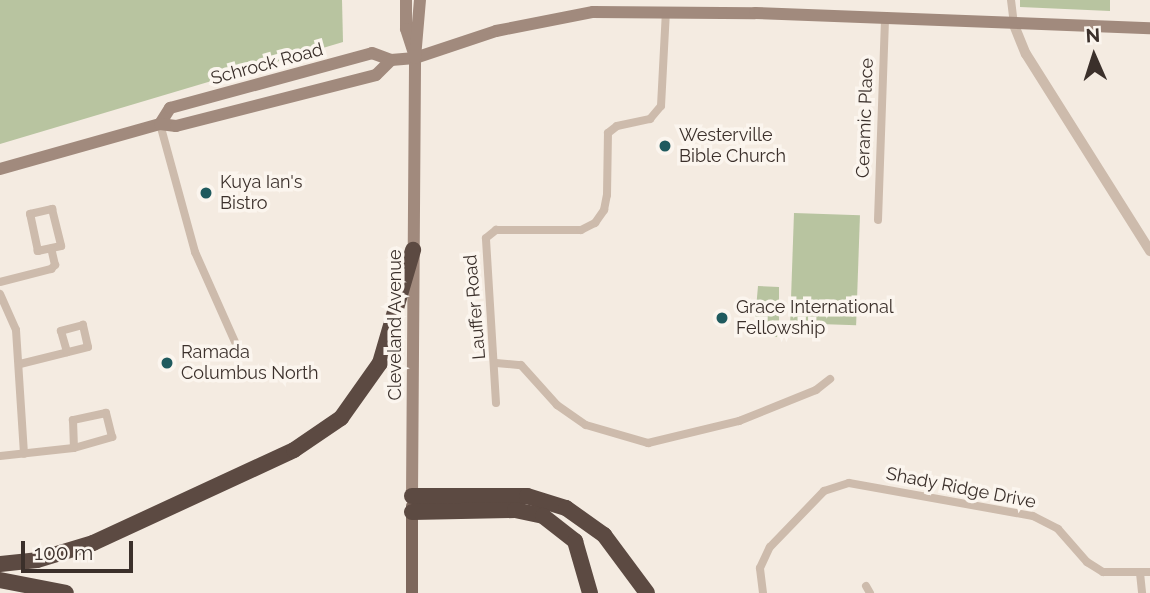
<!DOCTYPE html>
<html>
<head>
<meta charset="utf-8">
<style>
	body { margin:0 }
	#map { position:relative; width:1150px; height:593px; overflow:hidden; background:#f4ebe1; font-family:Raleway,sans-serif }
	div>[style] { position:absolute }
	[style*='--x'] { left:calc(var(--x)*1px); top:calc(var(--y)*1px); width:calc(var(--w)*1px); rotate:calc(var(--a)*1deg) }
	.green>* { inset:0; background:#b8c4a0; transform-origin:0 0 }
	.minor>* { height:8px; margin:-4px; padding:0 4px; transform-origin:4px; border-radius:4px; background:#cdbbac }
	.tertiary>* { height:10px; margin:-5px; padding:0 5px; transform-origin:5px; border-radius:5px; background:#cdbbac }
	.secondary>* { height:12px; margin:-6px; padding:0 6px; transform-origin:6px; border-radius:6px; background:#a18a7d }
	.primary>* { height:12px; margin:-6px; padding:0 6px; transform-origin:6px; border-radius:6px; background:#7d675c }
	.motorway>* { height:16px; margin:-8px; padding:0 8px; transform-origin:8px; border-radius:8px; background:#5c4a42 }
	.dots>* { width:19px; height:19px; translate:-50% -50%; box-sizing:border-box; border:4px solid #fbf5ee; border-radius:50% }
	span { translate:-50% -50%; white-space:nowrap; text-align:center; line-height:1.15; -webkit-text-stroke:7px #fbf5ee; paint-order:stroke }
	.street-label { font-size:18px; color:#3b302b }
	.poi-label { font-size:18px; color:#3b302b }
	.left { translate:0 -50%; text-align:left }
	.north { position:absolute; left:1059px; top:21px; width:70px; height:70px; -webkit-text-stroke:5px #fbf5ee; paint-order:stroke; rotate:357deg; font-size:19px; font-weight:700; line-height:28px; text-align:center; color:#3b302b }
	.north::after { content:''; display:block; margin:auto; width:24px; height:32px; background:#3b302b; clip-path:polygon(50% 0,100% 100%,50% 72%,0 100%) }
	.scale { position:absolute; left:21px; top:541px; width:112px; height:32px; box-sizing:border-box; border:4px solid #3b302b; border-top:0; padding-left:9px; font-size:21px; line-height:24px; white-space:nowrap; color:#3b302b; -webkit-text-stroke:5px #fbf5ee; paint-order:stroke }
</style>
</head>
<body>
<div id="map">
	<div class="green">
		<div style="clip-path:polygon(0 0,342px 0,343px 42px,0 144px)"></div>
		<div style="clip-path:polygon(1020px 0,1110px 0,1110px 11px,1020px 7px)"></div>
		<div style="left:794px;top:213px;width:66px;height:110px;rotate:2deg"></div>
		<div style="clip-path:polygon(758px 286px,779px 287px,779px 323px,761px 323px,778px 324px,777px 337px,760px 337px,761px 323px,755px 320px)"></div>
	</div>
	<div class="minor">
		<div style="--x:1011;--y:0;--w:25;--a:83"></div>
		<div style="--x:160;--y:124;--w:133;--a:74.7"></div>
		<div style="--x:195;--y:252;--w:101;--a:66"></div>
		<div style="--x:52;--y:209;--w:38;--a:76"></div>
		<div style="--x:61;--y:246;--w:24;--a:168"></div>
		<div style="--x:38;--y:251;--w:38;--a:-102"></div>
		<div style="--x:30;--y:214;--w:23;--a:-13"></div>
		<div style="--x:878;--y:220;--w:202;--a:-88"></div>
		<div style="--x:0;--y:282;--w:53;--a:-14.3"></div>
		<div style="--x:51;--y:269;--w:6;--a:-45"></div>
		<div style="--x:55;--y:265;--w:17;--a:-103"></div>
		<div style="--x:0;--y:294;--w:39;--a:66"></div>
		<div style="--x:16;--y:330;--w:124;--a:86.3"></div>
		<div style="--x:496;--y:363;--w:25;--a:5"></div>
		<div style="--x:521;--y:365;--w:54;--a:48"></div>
		<div style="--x:557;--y:405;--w:35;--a:35"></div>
		<div style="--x:586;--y:425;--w:65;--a:16.2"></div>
		<div style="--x:648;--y:443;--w:94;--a:-13.6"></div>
		<div style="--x:739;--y:421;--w:83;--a:-21.9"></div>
		<div style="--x:816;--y:390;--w:18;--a:-38"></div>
		<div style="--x:20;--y:364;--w:70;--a:-14"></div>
		<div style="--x:88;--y:347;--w:23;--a:-103"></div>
		<div style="--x:83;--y:325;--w:23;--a:165"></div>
		<div style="--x:61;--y:331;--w:22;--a:74"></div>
		<div style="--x:496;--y:403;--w:165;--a:-93.5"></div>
		<div style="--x:486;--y:238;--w:13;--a:-39"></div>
		<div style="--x:496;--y:230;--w:85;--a:0"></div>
		<div style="--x:581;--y:230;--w:16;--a:-27"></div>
		<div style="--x:595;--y:223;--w:16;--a:-55"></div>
		<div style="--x:604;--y:210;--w:15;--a:-79"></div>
		<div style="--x:607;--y:195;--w:62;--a:-89.1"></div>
		<div style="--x:608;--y:133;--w:11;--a:-38"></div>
		<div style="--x:617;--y:126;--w:34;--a:-12"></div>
		<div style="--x:650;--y:119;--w:17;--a:-50"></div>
		<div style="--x:661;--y:106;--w:94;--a:-87"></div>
		<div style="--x:0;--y:456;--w:74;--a:-6.2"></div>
		<div style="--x:74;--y:448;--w:40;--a:-16"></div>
		<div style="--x:112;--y:437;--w:25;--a:-104"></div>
		<div style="--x:106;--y:413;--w:34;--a:168"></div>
		<div style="--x:73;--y:420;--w:28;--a:88"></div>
		<div style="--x:1140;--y:573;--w:20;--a:84"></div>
		<div style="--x:866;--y:586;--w:8;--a:60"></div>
		<div style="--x:763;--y:593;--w:25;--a:-97"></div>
		<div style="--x:760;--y:568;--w:23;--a:-65"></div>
		<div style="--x:770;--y:547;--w:78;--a:-46"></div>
		<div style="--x:824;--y:491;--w:26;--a:-18"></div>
		<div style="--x:849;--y:483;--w:187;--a:10.2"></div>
		<div style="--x:1033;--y:516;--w:28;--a:27"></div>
		<div style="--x:1058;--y:529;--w:44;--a:48.7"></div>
		<div style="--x:1087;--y:562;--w:19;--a:32"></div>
		<div style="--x:1103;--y:572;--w:47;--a:0"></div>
	</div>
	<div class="tertiary">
		<div style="--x:1014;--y:25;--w:31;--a:68"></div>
		<div style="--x:1026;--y:54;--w:233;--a:57.8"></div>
	</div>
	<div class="secondary">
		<div style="--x:406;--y:0;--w:29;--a:90"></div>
		<div style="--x:406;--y:29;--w:26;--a:72"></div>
		<div style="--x:160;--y:124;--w:19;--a:-58"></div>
		<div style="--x:170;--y:108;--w:209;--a:-15.2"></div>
		<div style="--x:372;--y:53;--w:20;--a:20"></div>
		<div style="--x:391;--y:60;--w:24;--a:-5"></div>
		<div style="--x:415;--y:58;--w:85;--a:-18.4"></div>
		<div style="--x:496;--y:31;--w:99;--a:-11.1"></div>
		<div style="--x:593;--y:12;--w:162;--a:0.4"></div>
		<div style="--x:755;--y:13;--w:395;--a:2.2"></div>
		<div style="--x:0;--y:169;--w:166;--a:-15.7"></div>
		<div style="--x:160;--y:124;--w:16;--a:7"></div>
		<div style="--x:176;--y:126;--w:206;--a:-14.3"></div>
		<div style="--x:376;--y:75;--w:21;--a:-45"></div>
		<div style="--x:412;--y:496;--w:438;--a:-89.6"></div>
		<div style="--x:415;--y:58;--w:58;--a:-85.1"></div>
	</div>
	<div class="primary">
		<div style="--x:412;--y:593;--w:87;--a:-90"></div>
	</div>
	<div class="motorway">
		<div style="--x:412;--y:496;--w:115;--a:0"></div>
		<div style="--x:527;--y:496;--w:41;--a:17.1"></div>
		<div style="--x:566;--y:508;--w:47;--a:35.4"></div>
		<div style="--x:604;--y:535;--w:72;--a:53.4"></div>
		<div style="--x:412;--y:512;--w:103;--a:-1.1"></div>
		<div style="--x:515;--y:510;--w:29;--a:12"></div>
		<div style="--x:543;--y:516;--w:41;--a:38"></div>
		<div style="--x:575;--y:541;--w:54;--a:73.9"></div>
		<div style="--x:0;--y:564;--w:37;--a:-6"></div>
		<div style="--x:37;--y:560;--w:59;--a:-16.9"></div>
		<div style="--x:93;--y:543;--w:221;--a:-24.8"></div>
		<div style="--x:294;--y:450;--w:57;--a:-34.2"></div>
		<div style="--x:341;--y:418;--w:67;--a:-54.7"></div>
		<div style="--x:380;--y:363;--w:118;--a:-73.7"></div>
		<div style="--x:0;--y:580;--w:67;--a:11.1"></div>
	</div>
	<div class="dots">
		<div style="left:665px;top:146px;background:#1f5a5e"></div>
		<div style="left:206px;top:193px;background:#1f5a5e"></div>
		<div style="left:722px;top:318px;background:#1f5a5e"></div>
		<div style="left:167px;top:363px;background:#1f5a5e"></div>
	</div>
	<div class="street-label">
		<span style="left:267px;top:64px;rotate:-15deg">Schrock Road</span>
		<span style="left:865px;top:118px;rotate:-88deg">Ceramic Place</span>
		<span style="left:475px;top:307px;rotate:-95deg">Lauffer Road</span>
		<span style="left:395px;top:325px;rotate:-90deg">Cleveland Avenue</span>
		<span style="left:961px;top:488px;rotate:11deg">Shady Ridge Drive</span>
	</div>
	<div class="poi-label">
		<span class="left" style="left:679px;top:146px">Westerville<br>Bible Church</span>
		<span class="left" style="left:220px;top:193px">Kuya Ian's<br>Bistro</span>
		<span class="left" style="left:736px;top:318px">Grace International<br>Fellowship</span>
		<span class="left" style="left:181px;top:363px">Ramada<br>Columbus North</span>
	</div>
	<div class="north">N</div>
	<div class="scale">100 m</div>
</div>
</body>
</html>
